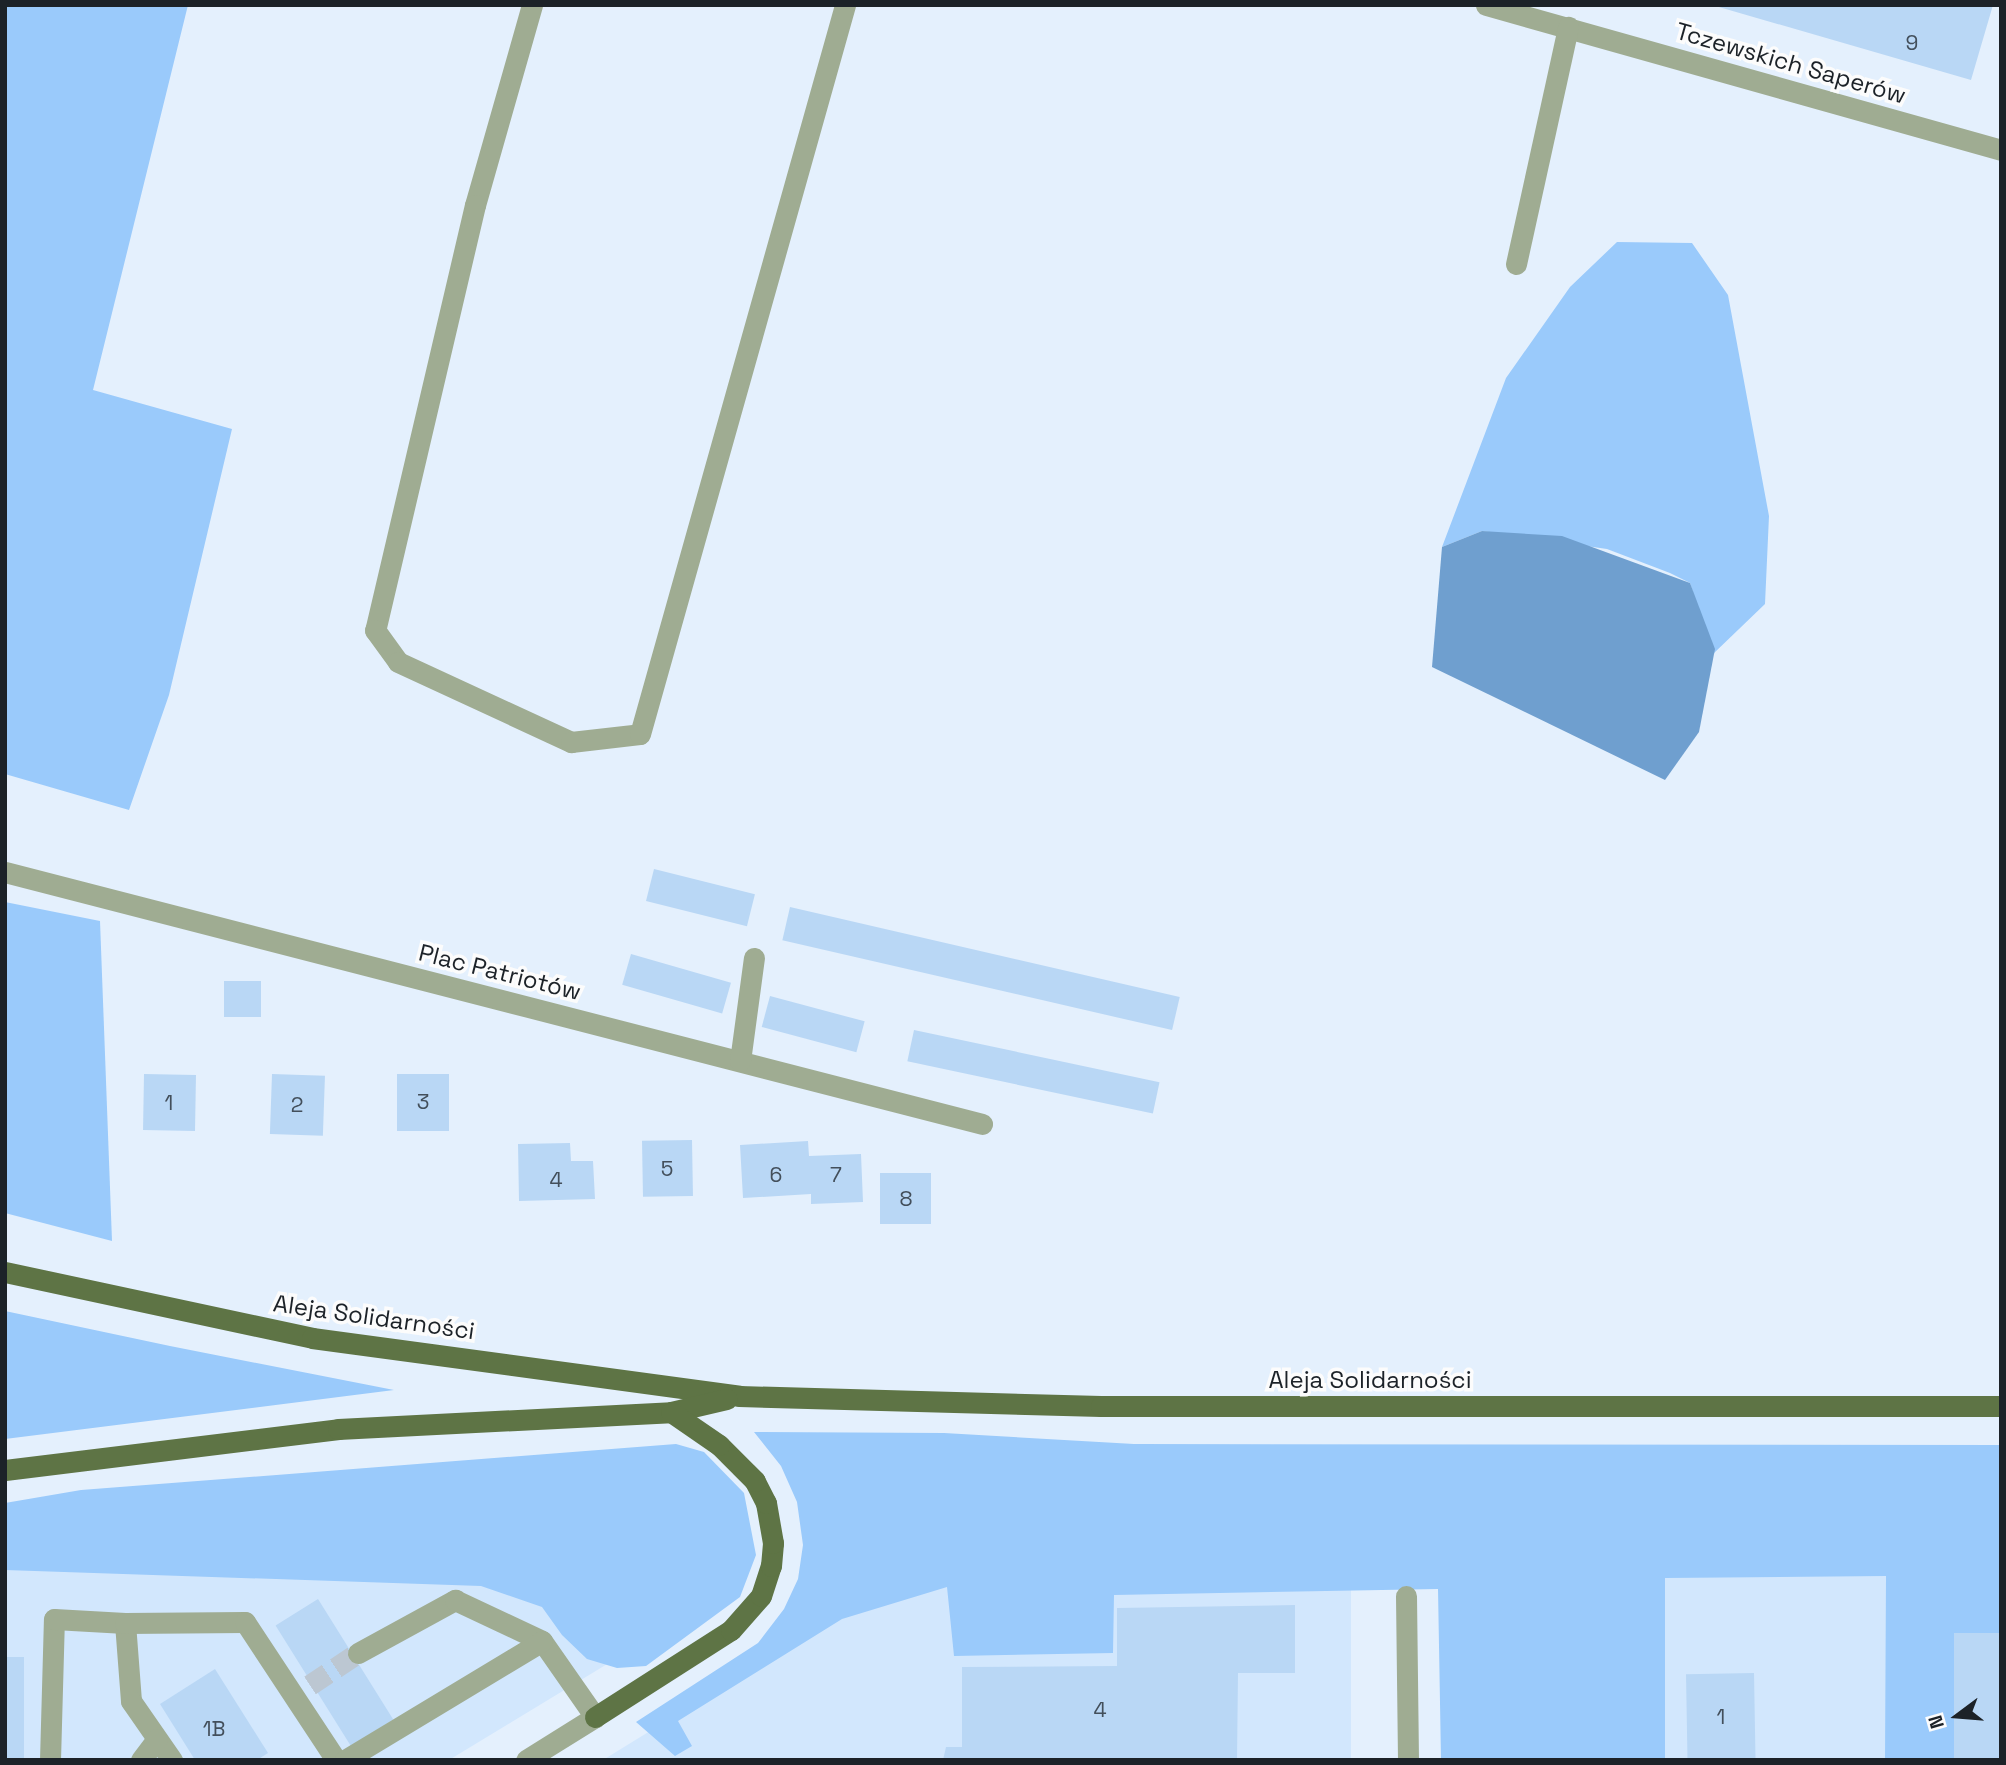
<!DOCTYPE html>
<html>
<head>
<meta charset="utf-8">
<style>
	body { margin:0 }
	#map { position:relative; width:2006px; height:1765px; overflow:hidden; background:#e4f0fd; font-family:"Space Grotesk",sans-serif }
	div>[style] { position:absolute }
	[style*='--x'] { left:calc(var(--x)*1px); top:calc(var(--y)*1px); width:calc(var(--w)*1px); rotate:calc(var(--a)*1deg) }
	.built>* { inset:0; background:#d2e7fd; transform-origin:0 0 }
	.green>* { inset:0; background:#9acafb }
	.water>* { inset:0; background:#6f9fcf }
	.building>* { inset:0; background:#b9d7f5; transform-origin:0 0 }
	.minor-tunnel>* { height:21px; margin-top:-10.5px; transform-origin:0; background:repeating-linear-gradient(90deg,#bcc7d2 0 21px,transparent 0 31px) }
	.minor>* { height:21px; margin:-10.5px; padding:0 10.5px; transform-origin:10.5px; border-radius:10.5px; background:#9fac92 }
	.major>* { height:21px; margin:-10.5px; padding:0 10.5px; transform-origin:10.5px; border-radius:10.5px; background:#5e7445 }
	span { translate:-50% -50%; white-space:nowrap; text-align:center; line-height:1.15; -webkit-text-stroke:7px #fcfcfc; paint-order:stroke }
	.number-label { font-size:21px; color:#434f5b }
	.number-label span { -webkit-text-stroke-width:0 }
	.street-label { font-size:24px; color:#1c2228 }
	.frame { position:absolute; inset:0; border:7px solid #1c2228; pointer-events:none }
	.north { position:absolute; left:1922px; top:1681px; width:70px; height:70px; -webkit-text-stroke:5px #fcfcfc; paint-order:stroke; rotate:254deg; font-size:19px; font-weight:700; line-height:28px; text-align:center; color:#1c2228 }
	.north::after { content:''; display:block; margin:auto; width:24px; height:32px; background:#1c2228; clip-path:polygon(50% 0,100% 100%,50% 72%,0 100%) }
</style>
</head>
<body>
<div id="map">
	<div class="built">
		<div style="clip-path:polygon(1351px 1563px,1351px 1760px,603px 1760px,903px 1575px)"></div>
		<div style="clip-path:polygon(5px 1568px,550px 1578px,627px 1652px,449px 1760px,5px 1760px)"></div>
		<div style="left:1886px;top:1576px;width:184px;height:221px;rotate:90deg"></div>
	</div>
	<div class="green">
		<div style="clip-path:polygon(5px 5px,188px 5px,93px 390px,232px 429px,169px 695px,129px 810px,5px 774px)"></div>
		<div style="clip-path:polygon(1617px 242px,1692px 243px,1728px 295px,1769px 516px,1765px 604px,1713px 654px,1690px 583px,1670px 573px,1607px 549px,1482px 531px,1442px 547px,1506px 378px,1570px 287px)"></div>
		<div style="clip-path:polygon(5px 902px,100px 921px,112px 1241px,5px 1213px)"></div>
		<div style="clip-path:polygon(5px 1311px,170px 1346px,394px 1390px,5px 1439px)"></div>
		<div style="clip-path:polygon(754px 1432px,944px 1433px,1134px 1444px,2001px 1445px,2001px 1760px,1885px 1760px,1886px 1576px,1665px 1578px,1665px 1760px,1441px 1760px,1438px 1589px,1114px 1595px,1113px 1653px,954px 1656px,947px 1587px,842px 1619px,678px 1721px,692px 1746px,675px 1756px,636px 1722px,758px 1643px,784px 1609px,798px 1579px,803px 1545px,797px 1502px,781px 1466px)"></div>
		<div style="clip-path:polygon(676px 1444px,704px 1452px,744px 1493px,756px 1555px,740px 1597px,646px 1666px,617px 1668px,587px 1659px,562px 1635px,542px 1607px,481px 1586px,5px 1570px,5px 1503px,81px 1490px)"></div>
	</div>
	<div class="water">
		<div style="clip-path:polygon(1482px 531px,1562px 536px,1690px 583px,1715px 649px,1699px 732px,1665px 780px,1432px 667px,1442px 547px)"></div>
	</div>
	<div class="building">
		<div style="clip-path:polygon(1712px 5px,1951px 7px,1993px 5px,1971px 80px)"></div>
		<div style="left:654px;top:869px;width:104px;height:33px;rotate:14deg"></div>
		<div style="left:790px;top:907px;width:400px;height:34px;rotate:13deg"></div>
		<div style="left:631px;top:954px;width:104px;height:32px;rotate:16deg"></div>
		<div style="left:224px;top:981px;width:37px;height:36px"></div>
		<div style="left:770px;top:996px;width:98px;height:32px;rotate:15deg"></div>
		<div style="left:914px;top:1030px;width:251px;height:32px;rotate:12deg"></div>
		<div style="left:144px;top:1074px;width:52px;height:56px;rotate:1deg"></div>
		<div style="left:272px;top:1074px;width:53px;height:60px;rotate:2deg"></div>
		<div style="left:397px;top:1074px;width:52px;height:57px"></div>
		<div style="left:692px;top:1140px;width:56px;height:50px;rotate:89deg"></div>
		<div style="clip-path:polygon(808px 1141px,809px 1156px,861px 1154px,863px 1202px,811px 1204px,811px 1194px,743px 1198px,740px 1145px)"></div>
		<div style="clip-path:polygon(570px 1143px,571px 1161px,593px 1161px,595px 1199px,519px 1201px,518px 1144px)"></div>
		<div style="left:880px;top:1173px;width:51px;height:51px"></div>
		<div style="left:318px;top:1599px;width:142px;height:50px;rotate:58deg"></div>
		<div style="clip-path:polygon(1295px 1605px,1295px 1673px,1238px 1673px,1237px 1760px,943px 1760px,946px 1747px,962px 1747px,962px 1667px,1117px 1666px,1117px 1608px)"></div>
		<div style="left:1954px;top:1633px;width:47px;height:127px"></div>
		<div style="left:5px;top:1657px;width:19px;height:103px"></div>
		<div style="clip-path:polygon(215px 1669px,268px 1753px,257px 1760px,195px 1760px,160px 1704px)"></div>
		<div style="left:1754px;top:1673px;width:87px;height:68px;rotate:89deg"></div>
	</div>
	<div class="minor-tunnel">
		<div style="--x:310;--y:1685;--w:58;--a:-33.7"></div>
	</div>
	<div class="minor">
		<div style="--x:532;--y:5;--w:208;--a:105.9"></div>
		<div style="--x:475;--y:205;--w:437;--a:103.2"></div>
		<div style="--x:375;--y:630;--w:39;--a:54"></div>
		<div style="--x:398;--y:662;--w:191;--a:24.8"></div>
		<div style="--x:571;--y:742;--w:69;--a:-6.6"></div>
		<div style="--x:640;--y:734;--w:757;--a:-74.29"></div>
		<div style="--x:1486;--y:5;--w:535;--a:15.72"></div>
		<div style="--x:1516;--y:264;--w:243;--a:-77.6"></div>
		<div style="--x:5;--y:872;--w:1009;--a:14.46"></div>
		<div style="--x:740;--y:1061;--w:104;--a:-82.3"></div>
		<div style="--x:1406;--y:1596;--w:164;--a:89.3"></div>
		<div style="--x:125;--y:1623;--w:78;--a:85.6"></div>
		<div style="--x:131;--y:1701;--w:72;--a:55.2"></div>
		<div style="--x:358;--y:1653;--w:111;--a:-28.7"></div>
		<div style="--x:455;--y:1600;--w:96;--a:25.2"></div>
		<div style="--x:542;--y:1641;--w:93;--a:55.1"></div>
		<div style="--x:595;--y:1717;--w:81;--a:148.1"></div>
		<div style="--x:50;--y:1760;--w:141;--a:-88.4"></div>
		<div style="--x:54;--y:1619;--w:71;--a:3.2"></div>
		<div style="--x:125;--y:1623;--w:120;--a:-0.5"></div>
		<div style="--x:245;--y:1622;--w:165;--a:56.6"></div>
		<div style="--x:141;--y:1760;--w:26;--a:-53"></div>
		<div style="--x:345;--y:1760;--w:230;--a:-31.1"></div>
	</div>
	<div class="major">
		<div style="--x:5;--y:1272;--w:314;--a:12.1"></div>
		<div style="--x:312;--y:1338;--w:431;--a:7.7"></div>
		<div style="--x:739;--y:1396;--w:362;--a:1.6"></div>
		<div style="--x:1101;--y:1406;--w:900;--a:0"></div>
		<div style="--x:5;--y:1470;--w:336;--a:-7"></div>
		<div style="--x:338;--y:1429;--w:333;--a:-2.9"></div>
		<div style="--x:671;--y:1412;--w:57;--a:-13.1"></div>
		<div style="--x:595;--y:1717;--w:161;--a:-32.6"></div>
		<div style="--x:731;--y:1630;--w:45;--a:-48.6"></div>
		<div style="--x:761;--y:1596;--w:32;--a:-72"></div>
		<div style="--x:771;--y:1566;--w:23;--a:-85"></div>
		<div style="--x:773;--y:1543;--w:41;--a:-99.9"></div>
		<div style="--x:766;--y:1503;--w:25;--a:-117"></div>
		<div style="--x:755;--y:1481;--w:51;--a:-135"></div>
		<div style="--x:719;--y:1445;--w:58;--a:-145.5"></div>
	</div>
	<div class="number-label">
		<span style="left:1912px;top:43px">9</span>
		<span style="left:423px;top:1102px">3</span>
		<span style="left:169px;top:1103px">1</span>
		<span style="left:297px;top:1105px">2</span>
		<span style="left:667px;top:1169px">5</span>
		<span style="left:776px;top:1175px">6</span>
		<span style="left:836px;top:1175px">7</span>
		<span style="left:556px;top:1180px">4</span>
		<span style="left:906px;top:1199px">8</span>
		<span style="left:1100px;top:1710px">4</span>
		<span style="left:1721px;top:1717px">1</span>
		<span style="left:214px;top:1729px">1B</span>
	</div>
	<div class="street-label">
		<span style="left:1791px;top:63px;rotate:16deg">Tczewskich Saperów</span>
		<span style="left:500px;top:972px;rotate:14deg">Plac Patriotów</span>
		<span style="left:374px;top:1317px;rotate:8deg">Aleja Solidarności</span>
		<span style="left:1370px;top:1380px">Aleja Solidarności</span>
	</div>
	<div class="frame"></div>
	<div class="north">N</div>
</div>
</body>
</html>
